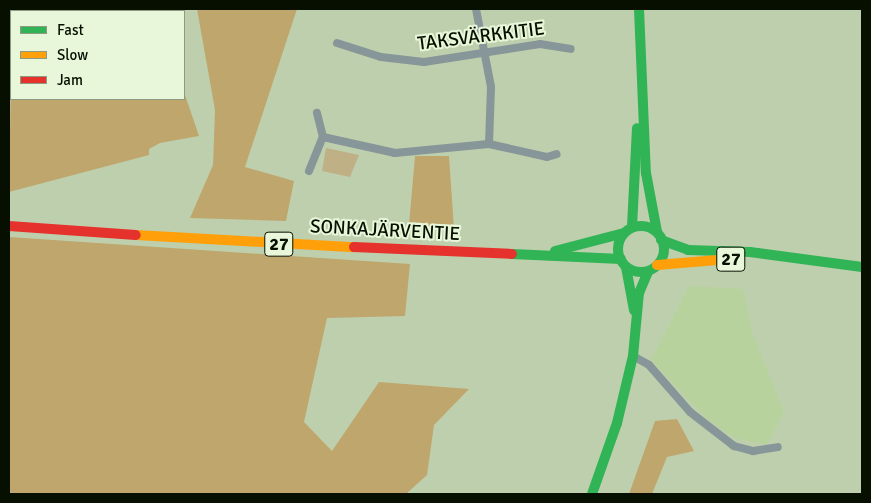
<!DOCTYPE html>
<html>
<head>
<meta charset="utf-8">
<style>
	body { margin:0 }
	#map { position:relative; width:871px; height:503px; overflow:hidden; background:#becfad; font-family:Signika,sans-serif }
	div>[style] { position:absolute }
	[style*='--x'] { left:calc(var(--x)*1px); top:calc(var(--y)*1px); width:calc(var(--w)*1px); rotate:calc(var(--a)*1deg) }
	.built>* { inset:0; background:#b8d29e }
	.green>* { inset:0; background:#bfb086 }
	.forest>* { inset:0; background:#bfa66d; transform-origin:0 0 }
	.street>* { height:8px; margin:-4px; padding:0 4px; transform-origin:4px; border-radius:4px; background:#879698 }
	.fast>* { height:10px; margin:-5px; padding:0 5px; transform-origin:5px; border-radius:5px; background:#30b455 }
	.fast>.ring { margin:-5px; padding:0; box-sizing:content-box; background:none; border:10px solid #30b455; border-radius:50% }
	.slow>* { height:10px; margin:-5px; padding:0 5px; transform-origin:5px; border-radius:5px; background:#ff9f0a }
	.jam>* { height:10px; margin:-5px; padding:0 5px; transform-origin:5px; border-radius:5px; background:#e5322d }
	span { translate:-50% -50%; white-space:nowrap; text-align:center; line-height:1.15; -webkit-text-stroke:4px #e8f7d9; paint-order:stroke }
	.shield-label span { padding:1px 4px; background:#e8f7d9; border:1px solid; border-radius:4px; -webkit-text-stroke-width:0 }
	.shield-label { font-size:18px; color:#071000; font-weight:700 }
	.street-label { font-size:19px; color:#071000 }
	.frame { position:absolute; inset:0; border:10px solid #071000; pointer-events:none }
	.legend { position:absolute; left:10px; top:10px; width:175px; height:90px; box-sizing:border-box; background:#e8f7d9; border:1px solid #8e9b82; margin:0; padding:6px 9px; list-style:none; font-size:15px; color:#071000 }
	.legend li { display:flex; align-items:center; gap:10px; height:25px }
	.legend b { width:25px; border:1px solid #8e9b82 }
</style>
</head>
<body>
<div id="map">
	<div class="built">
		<div style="clip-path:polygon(689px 286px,743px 289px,752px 332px,784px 411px,767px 445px,734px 438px,707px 419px,651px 360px)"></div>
	</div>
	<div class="green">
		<div style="clip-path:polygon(326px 148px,359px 155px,350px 177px,322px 171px)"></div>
	</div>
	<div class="forest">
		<div style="left:69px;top:9px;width:92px;height:2px"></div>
		<div style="clip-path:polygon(197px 9px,297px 9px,245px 167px,294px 181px,286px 221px,190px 218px,213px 165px,215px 110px)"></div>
		<div style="clip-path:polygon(11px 72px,11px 99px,184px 99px,184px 92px,199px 136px,160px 143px,149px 149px,149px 155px,9px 192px)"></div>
		<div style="clip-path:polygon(415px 156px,449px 156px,454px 229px,409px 225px)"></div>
		<div style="clip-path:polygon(9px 237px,410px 264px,405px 316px,327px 318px,304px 422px,332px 451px,379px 382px,469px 389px,434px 425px,427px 475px,406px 494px,9px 494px)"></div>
		<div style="clip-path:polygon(677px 419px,694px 451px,667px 457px,652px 494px,629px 494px,655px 421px)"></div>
	</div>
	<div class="street">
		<div style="--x:9;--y:9;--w:7;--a:0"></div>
		<div style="--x:476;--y:9;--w:79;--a:79.1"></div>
		<div style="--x:491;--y:87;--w:57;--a:92"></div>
		<div style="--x:337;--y:43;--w:46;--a:17.7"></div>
		<div style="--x:381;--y:57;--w:43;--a:6.6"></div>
		<div style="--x:424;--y:62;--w:117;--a:-8.8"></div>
		<div style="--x:540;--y:44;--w:31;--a:9"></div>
		<div style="--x:323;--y:137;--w:74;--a:12.5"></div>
		<div style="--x:395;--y:153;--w:94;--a:-5.5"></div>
		<div style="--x:489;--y:144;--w:59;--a:12.6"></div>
		<div style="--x:547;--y:157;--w:10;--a:-17"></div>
		<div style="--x:309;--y:171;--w:37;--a:-68"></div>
		<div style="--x:323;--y:137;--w:25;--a:-104"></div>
		<div style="--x:633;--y:356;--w:18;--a:29"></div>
		<div style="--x:649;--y:365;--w:62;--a:48.9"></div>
		<div style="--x:690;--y:412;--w:56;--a:37.7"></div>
		<div style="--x:734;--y:446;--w:20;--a:15"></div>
		<div style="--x:753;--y:451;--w:25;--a:-9"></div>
	</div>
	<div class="fast">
		<div style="--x:639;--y:9;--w:164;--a:87.6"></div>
		<div style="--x:646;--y:173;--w:60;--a:79.4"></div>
		<div class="ring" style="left:618px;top:226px;width:36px;height:36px"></div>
		<div style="--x:632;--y:227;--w:99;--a:-87.1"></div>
		<div style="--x:661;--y:240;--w:29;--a:20"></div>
		<div style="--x:688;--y:250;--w:62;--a:1.8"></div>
		<div style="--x:750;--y:252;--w:113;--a:7.6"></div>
		<div style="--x:555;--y:251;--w:71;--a:-14.6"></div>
		<div style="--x:512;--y:254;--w:109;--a:2.6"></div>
		<div style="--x:626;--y:267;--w:44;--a:79.5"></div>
		<div style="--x:592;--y:494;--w:75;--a:-70.6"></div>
		<div style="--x:617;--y:423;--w:69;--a:-76.6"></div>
		<div style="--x:633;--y:356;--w:63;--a:-84.6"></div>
		<div style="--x:639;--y:293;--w:23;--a:-67"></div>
	</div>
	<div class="slow">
		<div style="--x:136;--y:235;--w:218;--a:3.2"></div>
		<div style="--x:657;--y:265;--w:73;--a:-4.7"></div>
	</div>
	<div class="jam">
		<div style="--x:9;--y:226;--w:127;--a:4.1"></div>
		<div style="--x:354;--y:247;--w:158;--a:2.5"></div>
	</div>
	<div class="shield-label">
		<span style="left:279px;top:244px">27</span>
		<span style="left:731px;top:259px">27</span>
	</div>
	<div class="street-label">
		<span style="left:481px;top:37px;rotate:-7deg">TAKSVÄRKKITIE</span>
		<span style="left:385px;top:231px;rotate:3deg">SONKAJÄRVENTIE</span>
	</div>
	<div class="frame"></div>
	<ul class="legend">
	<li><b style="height:6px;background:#30b455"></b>Fast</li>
	<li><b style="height:6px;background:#ff9f0a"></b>Slow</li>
	<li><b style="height:6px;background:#e5322d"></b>Jam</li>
	</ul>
</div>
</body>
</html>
